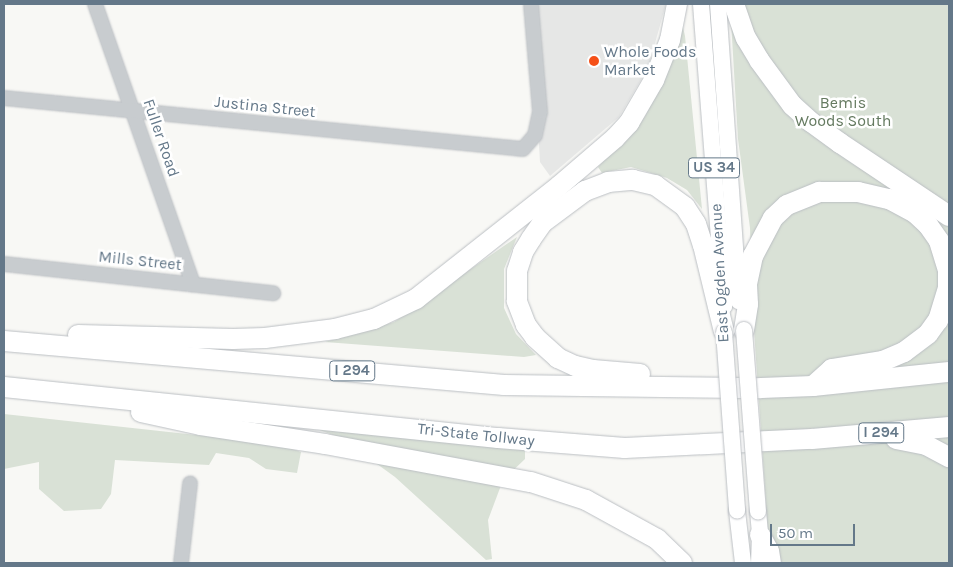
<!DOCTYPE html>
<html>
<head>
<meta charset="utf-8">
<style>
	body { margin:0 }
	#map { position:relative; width:953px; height:567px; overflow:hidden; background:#f8f8f5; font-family:Karla,sans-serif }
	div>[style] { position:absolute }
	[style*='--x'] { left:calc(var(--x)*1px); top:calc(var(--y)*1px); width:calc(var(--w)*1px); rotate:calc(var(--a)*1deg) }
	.built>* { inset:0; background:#e6e7e6 }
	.green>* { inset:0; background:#d9e1d6 }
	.roads { filter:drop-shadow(0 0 1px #bbbfc3) drop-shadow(0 0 1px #bbbfc3) }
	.minor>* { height:14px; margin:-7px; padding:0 7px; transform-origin:7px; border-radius:7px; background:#c8cccf }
	.major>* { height:16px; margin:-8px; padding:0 8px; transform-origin:8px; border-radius:8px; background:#fff }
	.highway>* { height:20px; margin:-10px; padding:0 10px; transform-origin:10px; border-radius:10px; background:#fff }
	.bridges { filter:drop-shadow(0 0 1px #bbbfc3) drop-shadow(0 0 1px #bbbfc3) }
	.major-bridge>* { height:16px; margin:-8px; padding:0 8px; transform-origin:8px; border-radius:8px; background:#fff }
	.dots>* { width:14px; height:14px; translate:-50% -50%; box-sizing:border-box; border:2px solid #fff; border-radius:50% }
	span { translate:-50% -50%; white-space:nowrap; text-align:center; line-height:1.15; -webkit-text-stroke:5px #fff; paint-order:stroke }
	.shield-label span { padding:1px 4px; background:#fff; border:1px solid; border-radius:4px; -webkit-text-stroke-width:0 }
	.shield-label { font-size:15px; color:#647889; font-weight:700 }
	.poi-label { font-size:16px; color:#647889 }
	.left { translate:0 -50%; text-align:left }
	.park-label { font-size:16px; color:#657a60 }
	.street-label { font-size:16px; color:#647889 }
	.frame { position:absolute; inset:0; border:5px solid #647889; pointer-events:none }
	.scale { position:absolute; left:770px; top:524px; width:85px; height:22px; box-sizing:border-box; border:2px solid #647889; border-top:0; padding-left:6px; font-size:15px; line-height:18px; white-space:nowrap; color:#647889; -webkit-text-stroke:4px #fff; paint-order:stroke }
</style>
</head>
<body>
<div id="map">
	<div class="built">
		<div style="clip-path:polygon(531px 4px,666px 4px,648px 68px,619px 117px,550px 176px,540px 162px)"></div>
	</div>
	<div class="green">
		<div style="clip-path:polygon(730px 4px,949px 4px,949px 563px,770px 563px,752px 301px,750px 228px,738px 139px)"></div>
		<div style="clip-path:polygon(682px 23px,685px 36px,702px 209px,687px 190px,667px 178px,631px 167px,602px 173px,598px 167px,645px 116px,668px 71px)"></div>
		<div style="clip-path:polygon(517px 237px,504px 269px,504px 308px,516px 334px,536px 355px,524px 357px,325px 342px,394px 322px)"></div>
		<div style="clip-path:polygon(4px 414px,280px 444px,301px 452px,297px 473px,266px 469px,249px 458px,216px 453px,209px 465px,115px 460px,111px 494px,101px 509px,64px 511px,39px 489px,39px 462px,4px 469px)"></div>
		<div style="clip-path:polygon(298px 422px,525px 445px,525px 459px,503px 480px,488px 520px,492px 559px,486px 560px,395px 477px,341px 438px)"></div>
	</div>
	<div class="roads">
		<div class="minor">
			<div style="--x:95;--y:4;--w:297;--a:70.7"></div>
			<div style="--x:4;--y:98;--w:521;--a:5.61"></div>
			<div style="--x:523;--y:149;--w:18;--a:-49"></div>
			<div style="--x:535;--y:135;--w:24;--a:-78"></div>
			<div style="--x:540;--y:112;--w:108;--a:-94.8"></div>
			<div style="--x:4;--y:264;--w:271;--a:6.2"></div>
			<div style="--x:181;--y:563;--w:80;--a:-83.5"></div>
		</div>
		<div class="major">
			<div style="--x:701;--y:4;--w:303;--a:85.6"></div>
			<div style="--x:718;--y:4;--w:298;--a:86"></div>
			<div style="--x:737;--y:511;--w:52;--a:83.4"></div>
			<div style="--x:758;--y:511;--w:24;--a:85"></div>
			<div style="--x:760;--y:535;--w:28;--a:92"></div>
		</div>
		<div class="highway">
			<div style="--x:734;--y:4;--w:36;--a:71"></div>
			<div style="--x:746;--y:38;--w:26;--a:59"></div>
			<div style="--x:759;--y:60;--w:56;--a:53.7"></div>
			<div style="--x:792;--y:105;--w:25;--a:42"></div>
			<div style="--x:811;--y:122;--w:36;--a:36"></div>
			<div style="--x:840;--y:143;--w:131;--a:33.8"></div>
			<div style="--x:744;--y:330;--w:26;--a:-81"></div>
			<div style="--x:748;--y:304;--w:20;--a:-93"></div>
			<div style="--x:747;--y:284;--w:29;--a:-78"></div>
			<div style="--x:753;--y:256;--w:43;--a:-62.2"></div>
			<div style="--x:773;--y:218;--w:19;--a:-43"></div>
			<div style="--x:787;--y:205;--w:35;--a:-22"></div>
			<div style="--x:819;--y:192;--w:39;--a:0"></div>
			<div style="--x:858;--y:192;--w:32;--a:13"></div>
			<div style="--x:889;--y:199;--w:30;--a:28"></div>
			<div style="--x:915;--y:213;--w:18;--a:43"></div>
			<div style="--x:928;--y:225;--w:19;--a:55"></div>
			<div style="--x:939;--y:241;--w:30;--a:73"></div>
			<div style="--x:948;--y:270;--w:18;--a:90"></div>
			<div style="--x:948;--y:288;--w:34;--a:107"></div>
			<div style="--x:938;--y:320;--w:17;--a:126"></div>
			<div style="--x:928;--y:334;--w:30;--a:143"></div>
			<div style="--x:904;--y:352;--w:23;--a:157"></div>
			<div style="--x:883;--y:361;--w:52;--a:171.1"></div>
			<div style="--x:832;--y:369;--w:25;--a:138"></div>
			<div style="--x:78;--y:335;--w:155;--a:1.5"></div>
			<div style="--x:233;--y:339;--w:32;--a:-2"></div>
			<div style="--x:265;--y:338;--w:71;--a:-7.3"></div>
			<div style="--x:335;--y:329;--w:40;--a:-14.4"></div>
			<div style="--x:374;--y:319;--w:47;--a:-25.5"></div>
			<div style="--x:416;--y:299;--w:182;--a:-38.3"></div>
			<div style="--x:559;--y:186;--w:74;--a:-40.6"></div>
			<div style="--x:615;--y:138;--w:21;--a:-47"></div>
			<div style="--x:629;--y:123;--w:50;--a:-59.8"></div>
			<div style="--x:654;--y:80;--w:43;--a:-68.2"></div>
			<div style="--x:670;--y:40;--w:37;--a:-79"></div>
			<div style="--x:4;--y:341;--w:502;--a:5.03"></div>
			<div style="--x:504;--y:385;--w:257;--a:0.7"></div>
			<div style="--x:761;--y:388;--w:52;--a:-2.2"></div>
			<div style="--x:813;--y:386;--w:137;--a:-5.9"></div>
			<div style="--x:640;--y:374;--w:47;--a:-175.1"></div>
			<div style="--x:593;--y:370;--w:18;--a:-167"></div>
			<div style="--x:575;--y:366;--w:19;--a:-155"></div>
			<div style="--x:558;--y:358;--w:31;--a:-138"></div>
			<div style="--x:535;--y:337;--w:15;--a:-127"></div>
			<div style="--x:526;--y:325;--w:26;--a:-111"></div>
			<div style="--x:517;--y:301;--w:30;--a:-90"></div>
			<div style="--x:517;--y:271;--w:20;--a:-72"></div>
			<div style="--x:523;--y:252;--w:15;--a:-58"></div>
			<div style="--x:531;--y:239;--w:19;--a:-55"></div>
			<div style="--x:542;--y:223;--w:54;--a:-36.7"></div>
			<div style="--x:585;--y:191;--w:25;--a:-21"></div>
			<div style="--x:608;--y:182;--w:25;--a:-5"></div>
			<div style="--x:633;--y:180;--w:23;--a:13"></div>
			<div style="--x:655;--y:185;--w:37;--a:36"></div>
			<div style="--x:685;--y:207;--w:20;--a:57"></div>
			<div style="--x:696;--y:224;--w:22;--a:72"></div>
			<div style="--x:703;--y:245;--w:89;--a:76.4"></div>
			<div style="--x:4;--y:387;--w:497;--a:5.9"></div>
			<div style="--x:498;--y:438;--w:127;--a:4.5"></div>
			<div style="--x:625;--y:448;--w:187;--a:-2.8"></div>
			<div style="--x:812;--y:439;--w:138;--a:-5"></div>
			<div style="--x:141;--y:412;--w:61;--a:12.2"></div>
			<div style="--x:201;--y:425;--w:125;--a:8.7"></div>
			<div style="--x:325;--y:444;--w:209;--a:10.5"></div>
			<div style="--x:531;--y:482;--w:58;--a:18.1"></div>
			<div style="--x:586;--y:500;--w:81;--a:28.8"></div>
			<div style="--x:657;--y:539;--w:35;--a:44"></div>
			<div style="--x:896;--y:439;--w:31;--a:11"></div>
			<div style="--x:926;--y:445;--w:26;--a:28"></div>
			<div style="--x:760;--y:535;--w:18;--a:61"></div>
			<div style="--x:769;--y:551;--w:12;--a:81"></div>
		</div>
	</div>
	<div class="bridges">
		<div class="major-bridge">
			<div style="--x:744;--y:330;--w:182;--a:85.6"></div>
			<div style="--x:724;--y:332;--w:179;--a:85.8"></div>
		</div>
	</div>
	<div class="dots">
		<div style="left:594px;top:61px;background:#f55018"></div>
	</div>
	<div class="shield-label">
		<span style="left:714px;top:168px">US 34</span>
		<span style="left:352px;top:371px">I 294</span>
		<span style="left:881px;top:433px">I 294</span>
	</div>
	<div class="poi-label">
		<span class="left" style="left:604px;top:61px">Whole Foods<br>Market</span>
	</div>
	<div class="park-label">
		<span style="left:843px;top:112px">Bemis<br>Woods South</span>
	</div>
	<div class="street-label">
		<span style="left:265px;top:107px;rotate:6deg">Justina Street</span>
		<span style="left:161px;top:138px;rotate:71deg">Fuller Road</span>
		<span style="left:140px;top:261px;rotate:6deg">Mills Street</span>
		<span style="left:720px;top:273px;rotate:-93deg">East Ogden Avenue</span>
		<span style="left:476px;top:435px;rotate:6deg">Tri-State Tollway</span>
	</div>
	<div class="frame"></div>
	<div class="scale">50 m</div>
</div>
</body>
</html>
